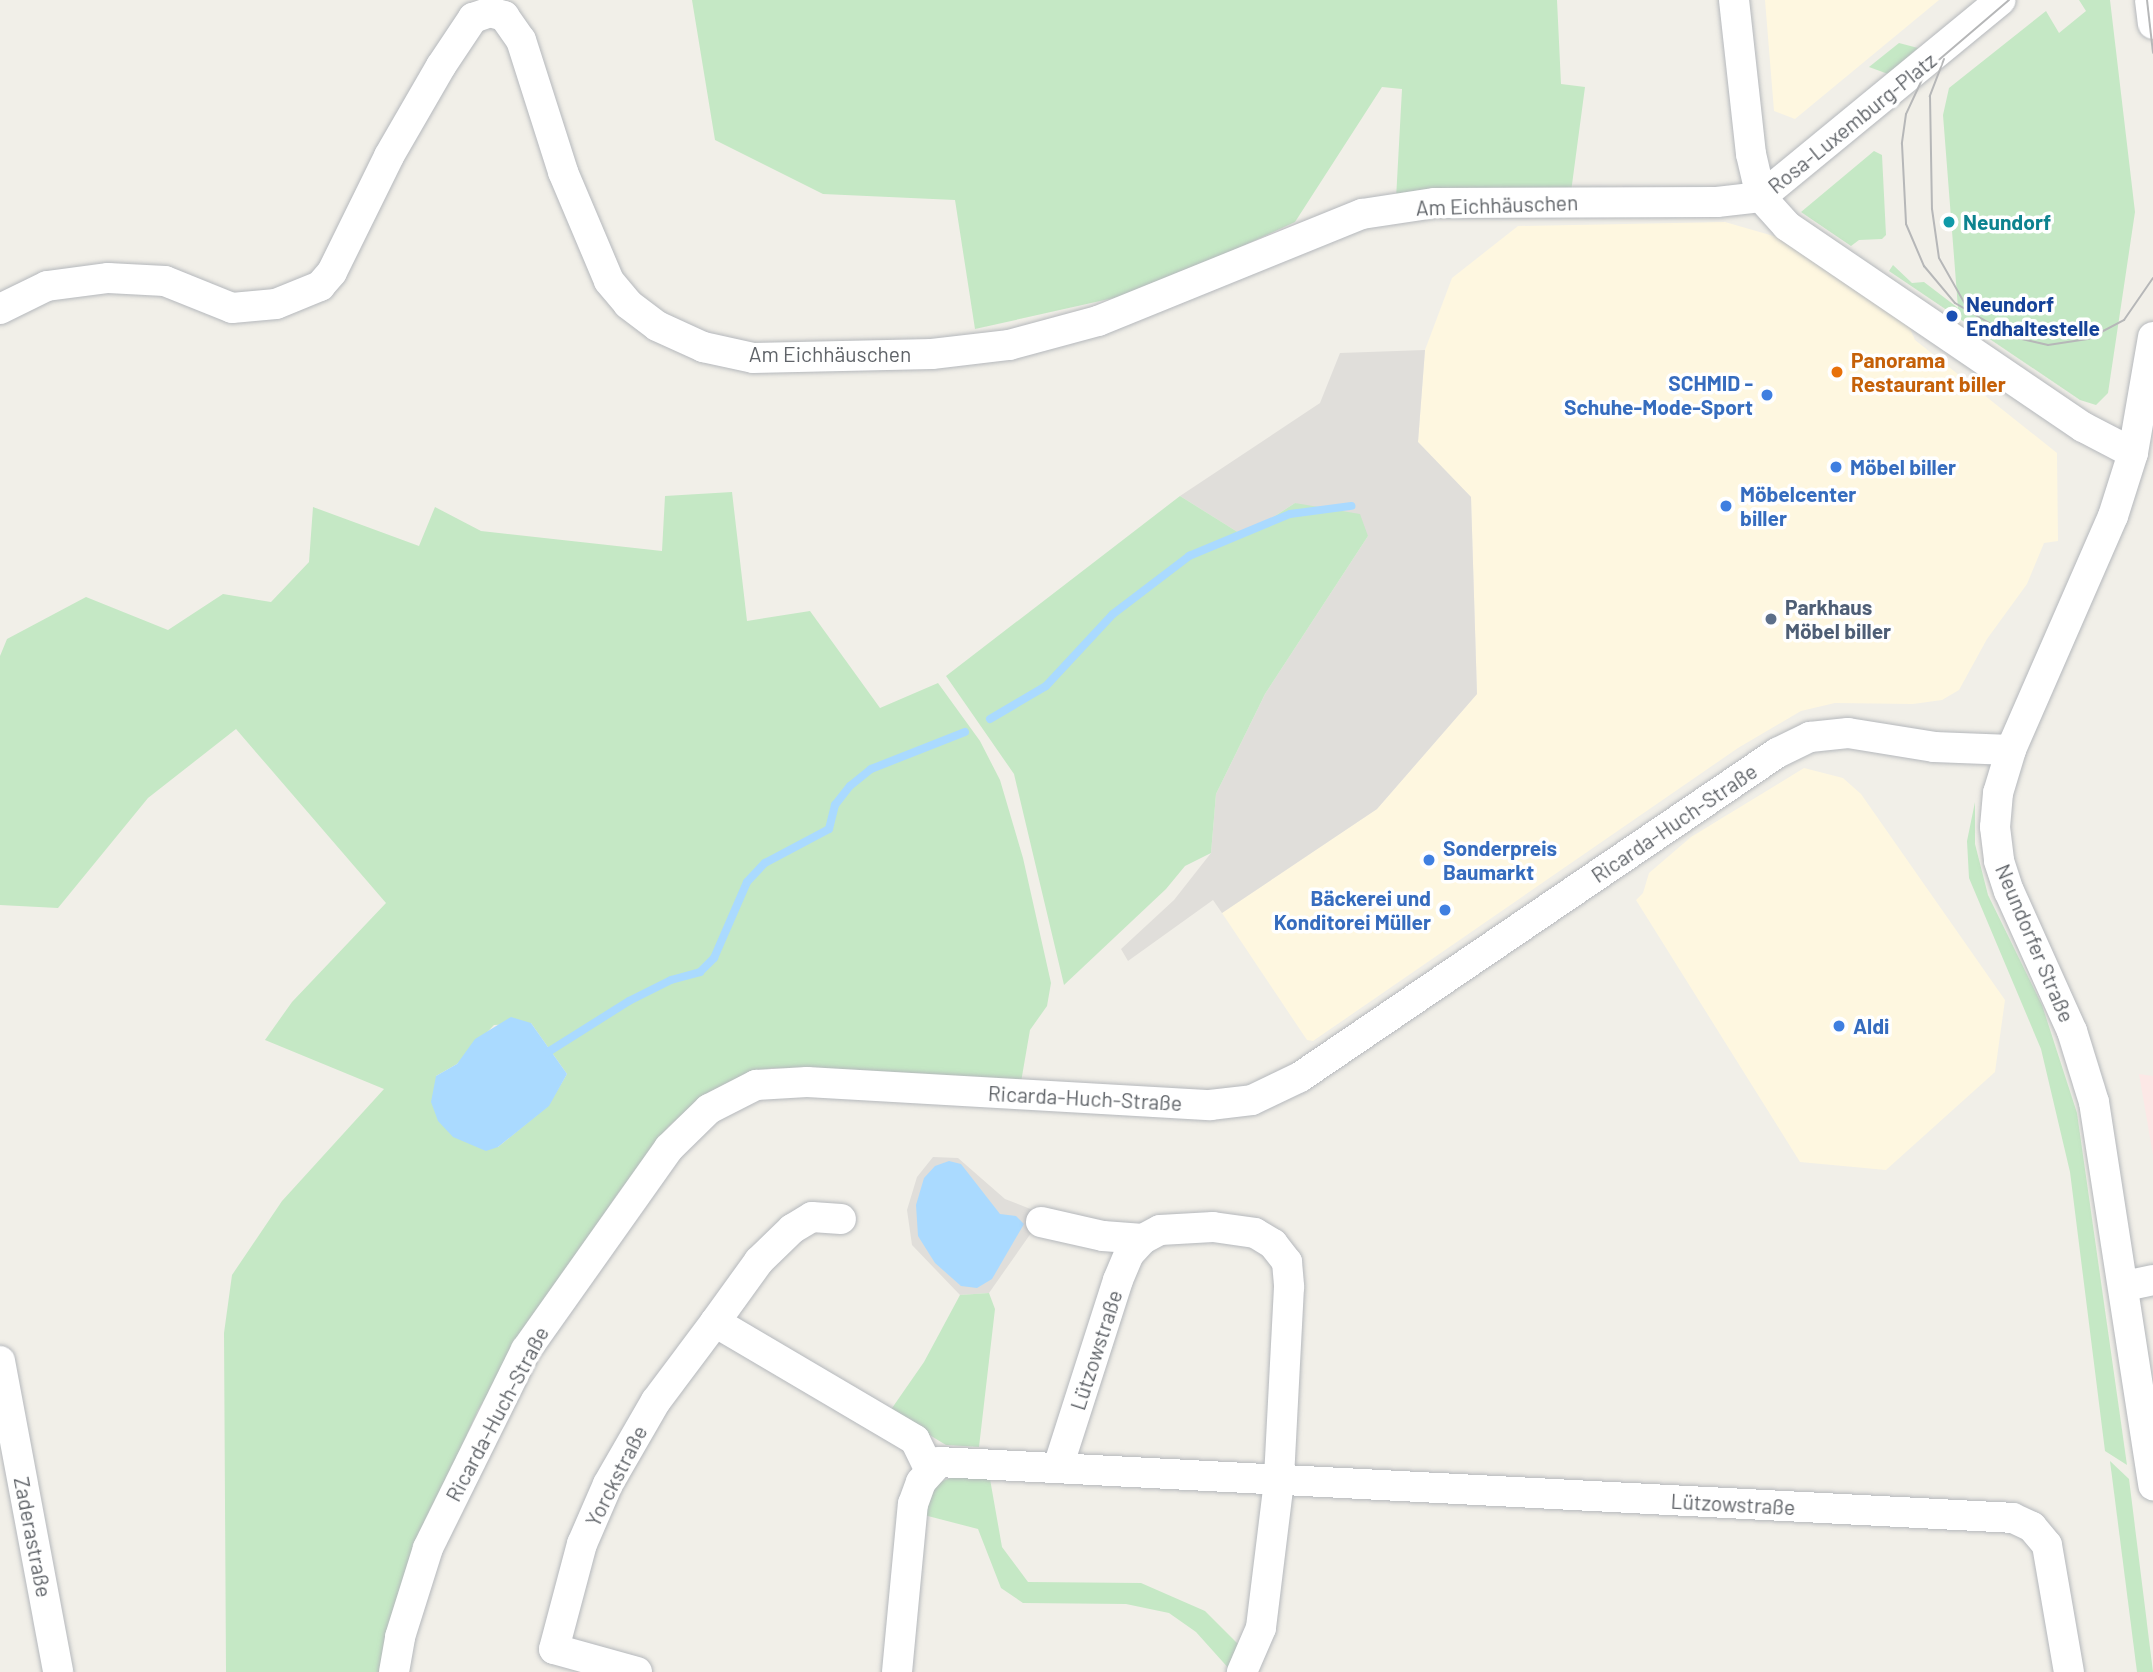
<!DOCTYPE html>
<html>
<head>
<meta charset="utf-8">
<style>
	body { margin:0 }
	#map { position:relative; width:2153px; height:1672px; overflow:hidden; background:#f1efe8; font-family:Barlow,sans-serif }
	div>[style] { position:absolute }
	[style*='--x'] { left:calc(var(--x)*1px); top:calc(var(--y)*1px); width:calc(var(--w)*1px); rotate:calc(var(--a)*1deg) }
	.commercial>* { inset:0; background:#fef7e0 }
	.industrial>* { inset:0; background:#e0deda }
	.medical>* { inset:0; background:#fce8e6 }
	.green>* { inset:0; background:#c5e8c5 }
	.water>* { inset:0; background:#aadaff }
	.stream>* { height:8px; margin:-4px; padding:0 4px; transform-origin:4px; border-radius:4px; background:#aadaff }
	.roads { filter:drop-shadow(0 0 2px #b5b8bc) drop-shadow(0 0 2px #b5b8bc) }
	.minor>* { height:30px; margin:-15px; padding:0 15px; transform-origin:15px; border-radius:15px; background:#fff }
	.tram>* { height:2px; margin:-1px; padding:0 1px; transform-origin:1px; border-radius:1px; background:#b6b7b8 }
	.dots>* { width:19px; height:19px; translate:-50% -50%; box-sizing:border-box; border:4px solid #fff; border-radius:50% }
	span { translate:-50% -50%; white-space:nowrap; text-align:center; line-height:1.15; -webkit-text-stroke:7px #fff; paint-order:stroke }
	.street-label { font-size:21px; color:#5f6368 }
	.culture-label { font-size:21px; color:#0d838f; font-weight:700 }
	.left { translate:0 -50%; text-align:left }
	.transit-label { font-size:21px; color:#164399; font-weight:700 }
	.food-label { font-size:21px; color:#c56008; font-weight:700 }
	.shop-label { font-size:21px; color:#366cbe; font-weight:700 }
	.right { translate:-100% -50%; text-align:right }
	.service-label { font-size:21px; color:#4e5e75; font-weight:700 }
</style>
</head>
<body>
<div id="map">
	<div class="commercial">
		<div style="clip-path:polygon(1765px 0,1939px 0,1795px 119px,1774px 111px)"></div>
		<div style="clip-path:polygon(1725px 222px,1777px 237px,1909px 326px,1915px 340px,2057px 453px,2058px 541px,2044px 543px,2027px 584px,1987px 639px,1959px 690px,1942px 700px,1913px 704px,1835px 703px,1801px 711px,1738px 748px,1313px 1041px,1307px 1040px,1222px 913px,1377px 809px,1477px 694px,1471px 497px,1418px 442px,1425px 350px,1452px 278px,1518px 226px)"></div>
		<div style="clip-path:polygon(1804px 768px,1843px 778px,1861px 794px,2005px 1000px,1995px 1072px,1886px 1170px,1800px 1162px,1636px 900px,1643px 893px,1649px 873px,1691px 837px)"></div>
	</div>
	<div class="industrial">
		<div style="clip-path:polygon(1425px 350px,1418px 442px,1471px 497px,1477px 694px,1377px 809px,1222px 913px,1213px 900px,1128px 961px,1121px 949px,1174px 900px,1211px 853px,1216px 794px,1265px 694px,1368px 536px,1295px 503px,1244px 536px,1180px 496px,1320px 403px,1340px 353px)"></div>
		<div style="clip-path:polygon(933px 1157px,958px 1158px,1005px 1199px,1033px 1210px,1036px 1226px,989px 1293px,960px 1295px,912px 1245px,907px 1210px,917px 1177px)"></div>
	</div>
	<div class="medical">
		<div style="clip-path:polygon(2139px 1074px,2153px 1076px,2153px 1155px)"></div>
	</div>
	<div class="green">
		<div style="clip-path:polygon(692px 0,1557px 0,1561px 84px,1585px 87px,1571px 192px,1396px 199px,1402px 89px,1382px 87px,1295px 222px,1145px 291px,975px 329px,955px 200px,823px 194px,715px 140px)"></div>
		<div style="clip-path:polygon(2079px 0,2110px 0,2135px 212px,2108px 393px,2096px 405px,2080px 400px,1889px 271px,1893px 265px,1912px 283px,1924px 282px,1958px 308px,1943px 115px,1949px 88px,2046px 11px,2059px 33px,2086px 11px)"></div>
		<div style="clip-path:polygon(1899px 43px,1918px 48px,1888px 74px,1869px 67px)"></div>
		<div style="clip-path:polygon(1874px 151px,1882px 155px,1886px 235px,1882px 239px,1859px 240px,1851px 246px,1801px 212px)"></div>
		<div style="clip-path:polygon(evenodd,732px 492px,747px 621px,810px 611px,880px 708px,938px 683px,980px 741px,1000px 780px,1023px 858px,1051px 983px,1047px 1006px,1030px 1030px,1021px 1082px,772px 1068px,746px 1074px,705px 1094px,668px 1127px,616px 1196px,478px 1410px,414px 1553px,381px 1672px,226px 1672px,224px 1333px,232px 1275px,282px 1201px,384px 1089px,265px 1040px,292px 1002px,386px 903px,236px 729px,148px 798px,58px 908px,0 905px,0 656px,7px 639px,86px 597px,168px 630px,223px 594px,271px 602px,309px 562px,313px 507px,419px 546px,435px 507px,481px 531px,662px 551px,665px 496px,732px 492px,531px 1023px,567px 1074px,548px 1106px,498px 1147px,436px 1076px,457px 1064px,494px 1025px,531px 1023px)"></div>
		<div style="clip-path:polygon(1180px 496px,1244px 536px,1295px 503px,1360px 514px,1368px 536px,1265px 694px,1216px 794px,1211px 853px,1185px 866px,1166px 889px,1064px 985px,1014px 774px,946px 676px)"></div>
		<div style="clip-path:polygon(1975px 802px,1975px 844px,1988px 895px,2042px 1005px,2077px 1113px,2127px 1465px,2105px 1451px,2070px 1172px,2041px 1049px,1969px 878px,1967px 841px)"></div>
		<div style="clip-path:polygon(989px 1293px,995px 1309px,979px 1447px,946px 1445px,890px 1411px,924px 1362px,960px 1295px)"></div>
		<div style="clip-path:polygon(2110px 1461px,2129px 1479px,2153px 1672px,2137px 1672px)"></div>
		<div style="clip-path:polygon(959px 1475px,990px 1479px,1002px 1547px,1028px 1582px,1141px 1583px,1205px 1611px,1242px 1648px,1231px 1671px,1196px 1632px,1169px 1613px,1126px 1604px,1023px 1603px,1001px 1588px,978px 1529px,924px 1515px,937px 1483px)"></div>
	</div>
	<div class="water">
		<div style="clip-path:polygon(511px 1017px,531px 1023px,567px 1074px,549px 1106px,498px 1147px,486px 1151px,453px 1137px,438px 1121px,431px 1102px,436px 1076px,457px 1064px,475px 1039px)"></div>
		<div style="clip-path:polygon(949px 1161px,961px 1164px,1000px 1214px,1016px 1216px,1024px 1224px,992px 1279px,977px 1288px,961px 1286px,935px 1263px,918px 1236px,916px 1205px,924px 1178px,935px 1166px)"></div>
	</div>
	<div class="stream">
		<div style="--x:990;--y:719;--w:65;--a:-30.5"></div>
		<div style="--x:1046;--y:686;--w:98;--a:-47.1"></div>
		<div style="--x:1113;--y:614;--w:96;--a:-37.3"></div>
		<div style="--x:1189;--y:556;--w:109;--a:-22.6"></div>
		<div style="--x:1290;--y:514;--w:62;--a:-7.5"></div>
		<div style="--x:548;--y:1052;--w:96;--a:-32.2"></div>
		<div style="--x:629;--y:1001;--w:47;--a:-26.6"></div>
		<div style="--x:671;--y:980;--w:30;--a:-15"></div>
		<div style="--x:700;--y:972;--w:20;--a:-45"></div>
		<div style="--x:714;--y:958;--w:83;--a:-66.5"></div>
		<div style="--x:747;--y:882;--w:26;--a:-47"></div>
		<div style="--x:765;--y:863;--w:72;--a:-28"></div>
		<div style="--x:829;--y:829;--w:25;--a:-76"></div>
		<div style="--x:835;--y:805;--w:24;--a:-52"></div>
		<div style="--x:850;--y:786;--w:27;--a:-39"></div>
		<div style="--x:871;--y:769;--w:101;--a:-21.5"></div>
	</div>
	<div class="roads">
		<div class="minor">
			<div style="--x:1734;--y:0;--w:155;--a:83.7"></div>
			<div style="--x:1751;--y:154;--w:44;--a:76.9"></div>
			<div style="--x:1761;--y:197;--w:39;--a:48"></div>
			<div style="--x:1787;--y:226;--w:358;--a:34.2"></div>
			<div style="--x:2083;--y:427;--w:56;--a:27.5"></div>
			<div style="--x:2150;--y:0;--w:24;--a:83"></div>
			<div style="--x:1761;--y:197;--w:310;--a:-39.4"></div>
			<div style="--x:0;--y:309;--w:52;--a:-26.1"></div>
			<div style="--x:47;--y:286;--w:62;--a:-7.5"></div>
			<div style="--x:108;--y:278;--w:57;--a:3"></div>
			<div style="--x:165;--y:281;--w:72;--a:21.9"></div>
			<div style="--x:232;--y:308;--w:44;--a:-5.2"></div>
			<div style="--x:276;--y:304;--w:48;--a:-22.2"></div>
			<div style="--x:320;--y:286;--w:18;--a:-49"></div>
			<div style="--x:332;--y:272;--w:129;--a:-63.8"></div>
			<div style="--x:389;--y:156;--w:104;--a:-60"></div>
			<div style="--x:441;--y:66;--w:58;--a:-56.3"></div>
			<div style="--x:473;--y:18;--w:18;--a:-19"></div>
			<div style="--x:490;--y:12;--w:15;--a:16"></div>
			<div style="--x:504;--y:16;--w:29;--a:55"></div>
			<div style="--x:521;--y:40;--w:139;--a:72.3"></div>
			<div style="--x:563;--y:172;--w:118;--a:67.1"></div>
			<div style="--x:609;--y:281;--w:30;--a:50"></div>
			<div style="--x:628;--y:304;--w:36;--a:37"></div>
			<div style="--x:657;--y:326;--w:51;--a:24.5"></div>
			<div style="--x:703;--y:347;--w:51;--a:12.4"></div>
			<div style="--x:753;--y:358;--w:179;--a:-1.3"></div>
			<div style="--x:932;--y:354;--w:78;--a:-6.7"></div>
			<div style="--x:1009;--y:345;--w:92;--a:-15.1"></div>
			<div style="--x:1098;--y:321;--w:285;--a:-22.1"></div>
			<div style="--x:1362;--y:214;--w:74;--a:-8.6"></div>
			<div style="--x:1435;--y:203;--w:282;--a:-0.2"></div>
			<div style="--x:1717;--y:202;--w:44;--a:-6.5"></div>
			<div style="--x:2153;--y:337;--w:118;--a:99.8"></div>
			<div style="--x:2133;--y:453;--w:66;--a:107.6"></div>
			<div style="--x:2113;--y:516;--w:255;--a:113.6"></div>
			<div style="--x:2011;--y:750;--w:45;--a:106.8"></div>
			<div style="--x:1998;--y:793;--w:34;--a:95"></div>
			<div style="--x:1995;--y:827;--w:34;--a:83"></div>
			<div style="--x:1999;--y:861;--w:32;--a:72"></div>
			<div style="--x:2009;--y:891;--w:154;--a:65.8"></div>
			<div style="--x:2072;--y:1031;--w:74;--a:72.8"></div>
			<div style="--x:2094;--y:1102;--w:388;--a:81.2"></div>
			<div style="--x:1041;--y:1222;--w:64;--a:12.7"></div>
			<div style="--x:1103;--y:1236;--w:40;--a:4.3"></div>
			<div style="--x:2125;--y:1286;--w:29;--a:-12"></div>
			<div style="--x:715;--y:1322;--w:75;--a:-54.2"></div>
			<div style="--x:759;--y:1261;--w:46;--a:-44.1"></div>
			<div style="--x:792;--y:1229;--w:23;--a:-31"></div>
			<div style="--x:812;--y:1217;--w:29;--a:4"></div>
			<div style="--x:0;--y:1361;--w:316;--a:79.4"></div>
			<div style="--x:1058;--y:1467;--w:196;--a:-72.2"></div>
			<div style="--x:1118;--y:1280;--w:28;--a:-67"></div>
			<div style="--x:1129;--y:1254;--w:21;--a:-47"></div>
			<div style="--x:1143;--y:1239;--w:19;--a:-28"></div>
			<div style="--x:1160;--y:1230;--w:53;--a:-3.2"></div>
			<div style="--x:1213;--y:1227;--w:42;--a:8.1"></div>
			<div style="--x:1255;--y:1233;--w:21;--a:31"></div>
			<div style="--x:1273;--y:1244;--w:23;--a:52"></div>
			<div style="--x:1287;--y:1262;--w:25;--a:85"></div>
			<div style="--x:1289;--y:1287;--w:194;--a:93"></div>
			<div style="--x:1279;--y:1481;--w:148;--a:97"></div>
			<div style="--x:1261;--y:1628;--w:48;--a:113.4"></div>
			<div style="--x:394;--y:1672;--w:36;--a:-80"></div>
			<div style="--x:400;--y:1637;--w:93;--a:-72.5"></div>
			<div style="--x:428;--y:1548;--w:221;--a:-63.7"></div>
			<div style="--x:526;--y:1350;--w:247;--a:-54.7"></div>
			<div style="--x:669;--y:1148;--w:56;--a:-44.3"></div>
			<div style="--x:709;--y:1109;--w:53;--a:-27.1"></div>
			<div style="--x:756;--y:1085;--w:51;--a:-3.4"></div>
			<div style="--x:807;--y:1082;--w:404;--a:3.3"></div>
			<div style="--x:1210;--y:1105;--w:42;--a:-6.8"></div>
			<div style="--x:1252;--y:1100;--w:53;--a:-25.6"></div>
			<div style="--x:1300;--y:1077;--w:577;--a:-34.19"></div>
			<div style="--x:1777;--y:753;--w:37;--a:-26"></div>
			<div style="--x:1810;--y:737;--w:38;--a:-6"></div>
			<div style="--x:1848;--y:733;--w:87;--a:9.2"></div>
			<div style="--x:1934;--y:747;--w:77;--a:2.2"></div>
			<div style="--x:637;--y:1672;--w:86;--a:-164.5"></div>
			<div style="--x:554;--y:1649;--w:109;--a:-75.1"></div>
			<div style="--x:582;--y:1544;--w:65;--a:-66.6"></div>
			<div style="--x:608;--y:1484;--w:96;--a:-60"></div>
			<div style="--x:656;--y:1401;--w:99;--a:-53.2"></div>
			<div style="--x:715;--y:1322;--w:232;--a:30.5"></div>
			<div style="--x:915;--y:1440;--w:32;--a:64"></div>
			<div style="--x:897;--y:1672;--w:169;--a:-84.6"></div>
			<div style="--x:913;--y:1504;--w:23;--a:-70"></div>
			<div style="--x:921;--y:1482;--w:27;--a:-48"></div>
			<div style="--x:939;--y:1462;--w:1075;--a:2.98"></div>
			<div style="--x:2013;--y:1518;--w:21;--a:25"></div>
			<div style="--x:2032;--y:1527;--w:23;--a:50"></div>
			<div style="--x:2047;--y:1545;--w:129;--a:80.2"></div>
		</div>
	</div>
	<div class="tram">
		<div style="--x:2009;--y:0;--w:109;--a:139.5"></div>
		<div style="--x:1926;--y:71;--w:47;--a:114.9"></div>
		<div style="--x:1906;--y:114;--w:30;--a:98"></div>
		<div style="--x:1902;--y:144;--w:80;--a:87.1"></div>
		<div style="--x:1906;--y:224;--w:46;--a:66.8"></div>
		<div style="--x:1924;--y:266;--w:48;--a:50"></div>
		<div style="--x:1955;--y:303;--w:67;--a:30.4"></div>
		<div style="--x:2013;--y:337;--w:36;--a:13"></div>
		<div style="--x:2048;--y:345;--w:40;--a:-8.5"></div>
		<div style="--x:2088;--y:339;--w:41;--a:-27.8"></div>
		<div style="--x:2124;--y:320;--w:51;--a:-55.4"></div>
		<div style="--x:2147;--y:0;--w:53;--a:83.5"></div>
		<div style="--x:1944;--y:59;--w:40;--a:111"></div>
		<div style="--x:1930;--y:96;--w:113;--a:89"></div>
		<div style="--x:1932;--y:209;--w:49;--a:81.9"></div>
		<div style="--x:1939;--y:258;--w:53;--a:60.5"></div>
	</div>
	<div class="dots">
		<div style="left:1949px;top:222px;background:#0f9aa8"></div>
		<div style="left:1952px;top:316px;background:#1a4fb4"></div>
		<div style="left:1837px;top:372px;background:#e8710a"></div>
		<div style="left:1767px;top:395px;background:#3f7fe0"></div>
		<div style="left:1836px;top:467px;background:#3f7fe0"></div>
		<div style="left:1726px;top:506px;background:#3f7fe0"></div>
		<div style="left:1771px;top:619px;background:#5c6f8a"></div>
		<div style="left:1429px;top:860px;background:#3f7fe0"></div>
		<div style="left:1445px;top:910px;background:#3f7fe0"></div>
		<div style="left:1839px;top:1026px;background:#3f7fe0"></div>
	</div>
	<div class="street-label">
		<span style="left:1852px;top:123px;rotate:-39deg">Rosa-Luxemburg-Platz</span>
		<span style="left:1497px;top:205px;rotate:-2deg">Am Eichhäuschen</span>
		<span style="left:830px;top:354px">Am Eichhäuschen</span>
		<span style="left:1674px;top:823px;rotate:-34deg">Ricarda-Huch-Straße</span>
		<span style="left:2035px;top:943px;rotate:67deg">Neundorfer Straße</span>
		<span style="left:1085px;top:1098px;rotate:3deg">Ricarda-Huch-Straße</span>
		<span style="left:1096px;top:1350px;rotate:-72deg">Lützowstraße</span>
		<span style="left:497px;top:1414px;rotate:-62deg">Ricarda-Huch-Straße</span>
		<span style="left:616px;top:1476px;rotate:-63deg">Yorckstraße</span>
		<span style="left:1733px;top:1504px;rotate:3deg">Lützowstraße</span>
		<span style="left:33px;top:1537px;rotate:79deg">Zaderastraße</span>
	</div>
	<div class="culture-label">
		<span class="left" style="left:1963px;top:222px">Neundorf</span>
	</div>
	<div class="transit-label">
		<span class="left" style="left:1966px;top:316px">Neundorf<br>Endhaltestelle</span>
	</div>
	<div class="food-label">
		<span class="left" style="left:1851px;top:372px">Panorama<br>Restaurant biller</span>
	</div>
	<div class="shop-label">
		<span class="right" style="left:1753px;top:395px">SCHMID -<br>Schuhe-Mode-Sport</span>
		<span class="left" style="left:1850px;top:467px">Möbel biller</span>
		<span class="left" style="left:1740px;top:506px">Möbelcenter<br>biller</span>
		<span class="left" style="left:1443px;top:860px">Sonderpreis<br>Baumarkt</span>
		<span class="right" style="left:1431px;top:910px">Bäckerei und<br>Konditorei Müller</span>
		<span class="left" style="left:1853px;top:1026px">Aldi</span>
	</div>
	<div class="service-label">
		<span class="left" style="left:1785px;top:619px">Parkhaus<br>Möbel biller</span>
	</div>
</div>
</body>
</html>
